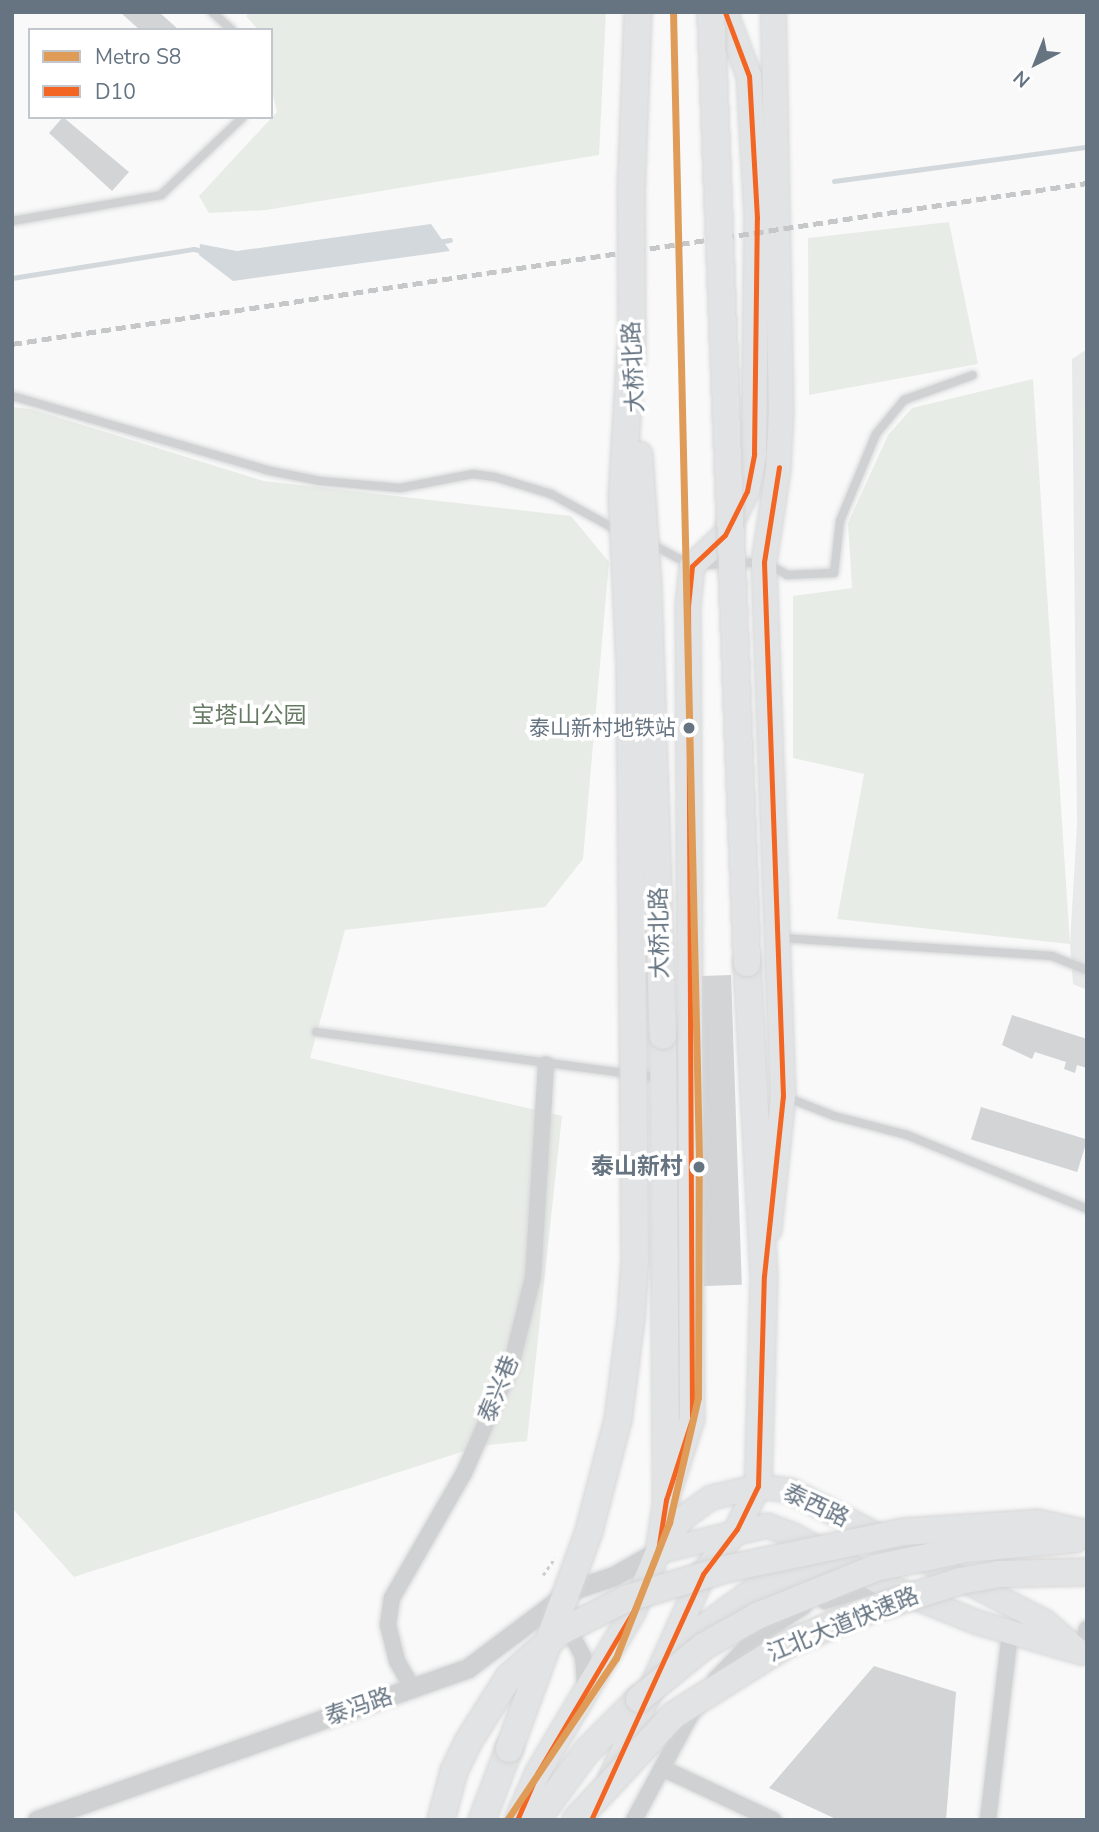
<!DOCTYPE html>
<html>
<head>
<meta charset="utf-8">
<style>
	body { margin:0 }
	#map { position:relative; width:1099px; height:1832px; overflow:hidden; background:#f9f9f9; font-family:"Nunito Sans","Noto Sans SC",sans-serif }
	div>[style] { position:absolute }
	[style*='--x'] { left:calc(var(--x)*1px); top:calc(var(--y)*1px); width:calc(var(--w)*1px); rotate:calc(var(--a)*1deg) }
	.built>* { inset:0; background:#e8e9e9 }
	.green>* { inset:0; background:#e8ece7 }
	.water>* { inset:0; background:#d2d8dc }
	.stream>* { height:5px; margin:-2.5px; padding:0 2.5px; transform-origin:2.5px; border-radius:2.5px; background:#d2d8dc }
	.building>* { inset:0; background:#d2d4d5; transform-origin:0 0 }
	.path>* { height:2.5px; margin-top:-1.25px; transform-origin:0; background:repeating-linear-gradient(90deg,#cecece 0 3.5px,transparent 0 7px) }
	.roads { filter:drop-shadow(0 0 2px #d6d7d8) drop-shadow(0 0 2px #d6d7d8) }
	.service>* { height:8px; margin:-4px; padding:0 4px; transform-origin:4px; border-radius:4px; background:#cfd1d2 }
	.minor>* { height:16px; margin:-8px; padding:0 8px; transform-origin:8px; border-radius:8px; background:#cfd1d2 }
	.tertiary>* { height:19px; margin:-9.5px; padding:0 9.5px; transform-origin:9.5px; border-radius:9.5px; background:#cfd1d2 }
	.secondary>* { height:23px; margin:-11.5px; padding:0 11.5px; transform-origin:11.5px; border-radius:11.5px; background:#e2e3e4 }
	.primary>* { height:24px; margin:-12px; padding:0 12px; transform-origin:12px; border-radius:12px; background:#e2e3e4 }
	.trunk>* { height:26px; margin:-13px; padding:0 13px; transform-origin:13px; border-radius:13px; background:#e2e3e4 }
	.rail>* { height:5px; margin-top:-2.5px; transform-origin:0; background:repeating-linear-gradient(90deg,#c6c7c8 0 10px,transparent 0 15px) }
	.bridges { filter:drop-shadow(0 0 2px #d5d5d6) drop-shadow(0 0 2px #d5d5d6) }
	.trunk-bridge>* { height:26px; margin:-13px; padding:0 13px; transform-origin:13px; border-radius:13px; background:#e2e3e4 }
	.bus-1>* { height:5px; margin:-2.5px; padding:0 2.5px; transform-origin:2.5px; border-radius:2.5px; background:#f26522 }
	.metro-1>* { height:7px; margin:-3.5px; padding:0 3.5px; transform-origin:3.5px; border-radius:3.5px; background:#df9c58 }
	.dots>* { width:19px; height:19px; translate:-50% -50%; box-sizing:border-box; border:4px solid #fff; border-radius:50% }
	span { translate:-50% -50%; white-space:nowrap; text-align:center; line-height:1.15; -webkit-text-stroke:7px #fff; paint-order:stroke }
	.bus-label { font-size:21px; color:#667482 }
	.right { translate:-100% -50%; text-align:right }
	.street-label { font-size:23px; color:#667482 }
	.park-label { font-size:23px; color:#677a64 }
	.stop-label { font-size:23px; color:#667482; font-weight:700 }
	.frame { position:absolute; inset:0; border:14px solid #667482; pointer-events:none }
	.legend { position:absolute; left:28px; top:28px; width:245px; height:91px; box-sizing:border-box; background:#fff; border:2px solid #c2c7cd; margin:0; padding:9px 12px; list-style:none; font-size:21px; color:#667482 }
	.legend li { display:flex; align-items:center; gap:14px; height:35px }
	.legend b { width:35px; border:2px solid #c2c7cd }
	.north { position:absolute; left:1001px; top:28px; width:70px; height:70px; -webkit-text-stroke:5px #fff; paint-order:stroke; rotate:222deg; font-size:19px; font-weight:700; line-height:28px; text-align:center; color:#667482 }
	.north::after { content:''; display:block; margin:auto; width:24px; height:32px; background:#667482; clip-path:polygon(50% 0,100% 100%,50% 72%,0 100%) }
</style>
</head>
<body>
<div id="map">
	<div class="built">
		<div style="clip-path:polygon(1087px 349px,1087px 990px,1073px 984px,1070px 944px,1077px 824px,1072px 359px)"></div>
	</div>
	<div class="green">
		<div style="clip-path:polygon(250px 12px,606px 12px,599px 155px,266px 210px,209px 213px,199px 196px,277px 112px,271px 86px,271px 30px,258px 30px,246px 16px)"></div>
		<div style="clip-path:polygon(949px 222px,978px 364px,809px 395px,808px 238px)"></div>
		<div style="clip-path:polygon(1033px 379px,1070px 944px,837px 919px,864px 774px,793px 758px,793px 596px,852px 588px,848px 523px,888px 435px,912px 408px)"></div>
		<div style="clip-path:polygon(1087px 399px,1087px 575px,1079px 410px)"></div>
		<div style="clip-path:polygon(12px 407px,31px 409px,264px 481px,571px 516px,609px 562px,583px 859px,545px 907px,345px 930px,310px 1058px,562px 1116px,527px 1441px,480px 1446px,74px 1577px,12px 1508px)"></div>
	</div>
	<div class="water">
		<div style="clip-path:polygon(431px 224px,450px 251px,233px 281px,199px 255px,200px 244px,237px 251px)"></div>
	</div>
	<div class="stream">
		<div style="--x:834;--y:181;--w:255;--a:-7.7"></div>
		<div style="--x:437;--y:242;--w:13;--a:-9"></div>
		<div style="--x:12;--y:278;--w:184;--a:-9.1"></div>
		<div style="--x:194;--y:249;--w:12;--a:14"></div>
	</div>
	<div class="building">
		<div style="clip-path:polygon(120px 12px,159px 12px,179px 30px,140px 30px)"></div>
		<div style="clip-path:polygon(63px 117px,129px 172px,112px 191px,49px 133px)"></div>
		<div style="left:731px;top:975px;width:310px;height:51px;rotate:88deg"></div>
		<div style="clip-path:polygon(1012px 1015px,1087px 1039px,1087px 1068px,1077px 1065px,1075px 1073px,1064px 1069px,1066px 1062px,1035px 1052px,1032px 1059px,1002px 1045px)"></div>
		<div style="left:981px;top:1107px;width:111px;height:34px;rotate:17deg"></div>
		<div style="clip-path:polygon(874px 1666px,956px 1692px,946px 1820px,838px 1820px,769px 1788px)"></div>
	</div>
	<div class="path">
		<div style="--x:543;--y:1575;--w:21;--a:-55"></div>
	</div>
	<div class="roads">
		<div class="service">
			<div style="--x:212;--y:12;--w:27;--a:42"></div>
			<div style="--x:12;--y:221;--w:151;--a:-9.9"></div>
			<div style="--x:161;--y:195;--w:113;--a:-43.6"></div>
			<div style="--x:12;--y:396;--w:265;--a:16.2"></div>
			<div style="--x:266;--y:470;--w:55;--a:11.5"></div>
			<div style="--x:320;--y:481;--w:80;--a:5"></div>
			<div style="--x:400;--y:488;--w:74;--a:-10.9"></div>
			<div style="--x:473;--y:474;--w:22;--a:8"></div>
			<div style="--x:495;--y:477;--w:59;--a:16.9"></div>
			<div style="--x:551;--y:494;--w:75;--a:28.6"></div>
			<div style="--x:651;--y:544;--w:43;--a:27.8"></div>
			<div style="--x:702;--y:565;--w:62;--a:-2.8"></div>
			<div style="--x:764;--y:562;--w:26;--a:29"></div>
			<div style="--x:787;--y:575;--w:47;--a:-2.4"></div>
			<div style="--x:834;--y:573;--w:52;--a:-83.4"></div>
			<div style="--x:840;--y:521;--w:94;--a:-67.5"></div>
			<div style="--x:876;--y:434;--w:44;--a:-50.5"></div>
			<div style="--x:904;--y:400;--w:73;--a:-19.9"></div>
			<div style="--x:782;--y:938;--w:271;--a:3.8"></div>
			<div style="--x:1052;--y:956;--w:38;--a:22"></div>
			<div style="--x:316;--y:1032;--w:348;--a:7.6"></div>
			<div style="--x:786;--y:1097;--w:52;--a:21.6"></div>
			<div style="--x:834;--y:1116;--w:75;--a:14.6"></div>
			<div style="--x:907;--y:1135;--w:195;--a:22.3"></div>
		</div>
		<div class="minor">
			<div style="--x:825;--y:1601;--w:60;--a:-16.3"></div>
			<div style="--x:560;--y:1624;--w:13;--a:39"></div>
			<div style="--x:570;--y:1632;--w:27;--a:62"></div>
			<div style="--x:583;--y:1656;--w:32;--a:86"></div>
			<div style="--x:1080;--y:1652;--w:24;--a:-73"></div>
			<div style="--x:716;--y:1679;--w:58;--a:-46.4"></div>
			<div style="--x:756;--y:1637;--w:56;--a:-32.6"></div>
			<div style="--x:413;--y:1689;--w:32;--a:-120"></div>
			<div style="--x:397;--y:1661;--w:37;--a:-104"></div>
			<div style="--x:388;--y:1625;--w:27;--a:-82"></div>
			<div style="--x:392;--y:1598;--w:144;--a:-60.1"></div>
			<div style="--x:464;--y:1473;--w:117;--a:-66.3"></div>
			<div style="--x:511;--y:1366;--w:92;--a:-76.1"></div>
			<div style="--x:533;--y:1277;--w:213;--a:-86.5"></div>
			<div style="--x:662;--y:1768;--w:123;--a:25.1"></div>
			<div style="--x:634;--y:1820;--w:131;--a:-61.7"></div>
			<div style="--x:988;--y:1820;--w:188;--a:-83.3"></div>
		</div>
		<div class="tertiary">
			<div style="--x:37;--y:1820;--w:457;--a:-19.4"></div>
			<div style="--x:468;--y:1668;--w:130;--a:-36.9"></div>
			<div style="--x:572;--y:1590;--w:44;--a:-18.4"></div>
			<div style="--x:614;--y:1576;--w:51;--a:-29.6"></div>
		</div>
		<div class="secondary">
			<div style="--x:658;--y:1551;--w:42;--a:-53.7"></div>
			<div style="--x:683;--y:1517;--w:34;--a:-36"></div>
			<div style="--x:711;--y:1497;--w:48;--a:-13.2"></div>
			<div style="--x:758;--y:1486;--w:32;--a:7"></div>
			<div style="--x:790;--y:1490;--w:286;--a:27.3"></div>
			<div style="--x:1044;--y:1621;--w:48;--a:40.7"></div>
			<div style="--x:658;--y:1551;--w:112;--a:-13.4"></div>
			<div style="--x:767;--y:1525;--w:30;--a:21"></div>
			<div style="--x:795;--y:1536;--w:100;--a:28.6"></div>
			<div style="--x:883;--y:1584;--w:101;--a:22"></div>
			<div style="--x:977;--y:1622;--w:100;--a:16.3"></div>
		</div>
		<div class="primary">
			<div style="--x:769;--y:1230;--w:135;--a:-84"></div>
			<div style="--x:783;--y:1096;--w:534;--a:-92.04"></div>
			<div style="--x:764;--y:562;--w:92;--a:-81.3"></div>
			<div style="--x:778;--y:471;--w:59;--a:-87.1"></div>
			<div style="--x:781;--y:412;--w:400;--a:-91.1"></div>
			<div style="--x:611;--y:1778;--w:224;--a:-65.7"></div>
			<div style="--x:703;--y:1574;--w:56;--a:-52.9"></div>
			<div style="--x:737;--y:1529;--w:48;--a:-64"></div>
			<div style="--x:517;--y:1820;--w:52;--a:-66.4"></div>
			<div style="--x:538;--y:1772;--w:186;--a:-59.3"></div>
			<div style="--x:633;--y:1612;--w:66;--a:-67.7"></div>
			<div style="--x:658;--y:1551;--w:52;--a:-81.1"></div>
			<div style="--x:666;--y:1500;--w:85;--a:-72.2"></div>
			<div style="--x:692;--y:1419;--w:813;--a:-90.28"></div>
			<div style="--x:688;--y:606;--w:40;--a:-84.3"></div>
			<div style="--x:692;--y:566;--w:45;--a:-43.2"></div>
			<div style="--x:725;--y:535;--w:49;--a:-63.4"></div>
			<div style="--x:747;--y:491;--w:38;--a:-79"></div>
			<div style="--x:754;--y:454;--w:236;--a:-89.3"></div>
			<div style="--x:757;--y:218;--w:142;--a:-93.2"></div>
			<div style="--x:749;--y:76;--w:68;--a:-110.6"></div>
		</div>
		<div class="trunk">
			<div style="--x:747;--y:963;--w:313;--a:86.9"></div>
			<div style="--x:764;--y:1276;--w:210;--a:91.6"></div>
			<div style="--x:663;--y:1036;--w:464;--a:89.6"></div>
			<div style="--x:675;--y:1660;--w:43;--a:-47.8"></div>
			<div style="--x:704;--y:1628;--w:67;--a:-36.5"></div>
			<div style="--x:758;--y:1588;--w:92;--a:-13.1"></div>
			<div style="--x:482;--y:1820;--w:76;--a:-69.2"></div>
			<div style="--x:536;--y:1820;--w:86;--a:-53.5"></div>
			<div style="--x:587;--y:1751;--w:74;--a:-45"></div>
		</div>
	</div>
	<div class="rail">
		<div style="--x:12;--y:344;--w:1087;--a:-8.52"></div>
	</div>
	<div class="bridges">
		<div class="trunk-bridge">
			<div style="--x:711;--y:12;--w:952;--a:87.83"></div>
			<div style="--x:632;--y:360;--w:166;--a:-90.3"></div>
			<div style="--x:631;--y:194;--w:182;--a:-87.8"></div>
			<div style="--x:639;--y:455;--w:133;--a:86.1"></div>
			<div style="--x:648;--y:588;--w:448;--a:88.1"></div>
			<div style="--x:639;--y:1699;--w:84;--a:-39.2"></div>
			<div style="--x:704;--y:1646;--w:61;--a:-29.5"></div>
			<div style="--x:757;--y:1616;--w:127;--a:-22.1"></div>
			<div style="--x:875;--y:1568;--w:93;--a:-11.8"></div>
			<div style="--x:966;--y:1549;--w:109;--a:-5.2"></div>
			<div style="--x:509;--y:1749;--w:232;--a:-69.8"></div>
			<div style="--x:589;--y:1531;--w:115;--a:-75.4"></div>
			<div style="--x:618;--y:1420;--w:102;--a:-82.7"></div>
			<div style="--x:631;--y:1319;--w:59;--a:-86.1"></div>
			<div style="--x:635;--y:1260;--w:594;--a:-90.48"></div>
			<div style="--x:630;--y:666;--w:168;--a:-92.7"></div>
			<div style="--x:622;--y:498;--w:153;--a:-86.6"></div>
			<div style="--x:441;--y:1820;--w:51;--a:-75.1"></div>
			<div style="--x:454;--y:1771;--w:32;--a:-64"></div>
			<div style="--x:468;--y:1742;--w:77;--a:-57.8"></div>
			<div style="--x:509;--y:1677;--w:68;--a:-41.4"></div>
			<div style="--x:560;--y:1632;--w:76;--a:-26.6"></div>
			<div style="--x:628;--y:1598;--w:102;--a:-16.5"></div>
			<div style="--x:726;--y:1569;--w:181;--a:-11.8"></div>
			<div style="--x:903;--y:1532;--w:134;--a:-3.8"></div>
			<div style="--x:1037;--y:1523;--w:51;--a:12.4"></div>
			<div style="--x:576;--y:1820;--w:144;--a:-47"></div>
			<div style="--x:674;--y:1715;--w:131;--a:-32.2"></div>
			<div style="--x:785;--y:1645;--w:82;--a:-23.1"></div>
			<div style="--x:860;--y:1613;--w:105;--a:-17.7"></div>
			<div style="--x:960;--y:1581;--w:39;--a:-10"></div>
			<div style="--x:998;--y:1574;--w:89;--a:-1.3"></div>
		</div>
	</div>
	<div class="bus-1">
		<div style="--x:517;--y:1820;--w:52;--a:-66.4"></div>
		<div style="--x:538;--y:1772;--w:186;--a:-59.3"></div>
		<div style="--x:633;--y:1612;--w:66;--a:-67.7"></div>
		<div style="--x:658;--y:1551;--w:52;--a:-81.1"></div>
		<div style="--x:666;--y:1500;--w:85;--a:-72.2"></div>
		<div style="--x:692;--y:1419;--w:813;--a:-90.28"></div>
		<div style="--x:688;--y:606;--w:40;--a:-84.3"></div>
		<div style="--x:692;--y:566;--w:45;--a:-43.2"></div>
		<div style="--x:725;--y:535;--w:49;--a:-63.4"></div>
		<div style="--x:747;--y:491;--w:38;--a:-79"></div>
		<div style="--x:754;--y:454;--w:236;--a:-89.3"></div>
		<div style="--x:757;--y:218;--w:142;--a:-93.2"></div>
		<div style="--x:749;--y:76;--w:68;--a:-110.6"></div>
		<div style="--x:591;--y:1820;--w:270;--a:-65.5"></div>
		<div style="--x:703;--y:1574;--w:56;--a:-52.9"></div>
		<div style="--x:737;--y:1529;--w:48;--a:-64"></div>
		<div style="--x:758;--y:1486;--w:210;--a:-88.4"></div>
		<div style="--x:764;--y:1276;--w:181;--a:-84"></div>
		<div style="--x:783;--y:1096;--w:534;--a:-92.04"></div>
		<div style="--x:764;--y:562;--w:96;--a:-81"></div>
	</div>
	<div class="metro-1">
		<div style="--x:507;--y:1820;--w:195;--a:-56.1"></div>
		<div style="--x:616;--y:1658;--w:145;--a:-68.6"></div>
		<div style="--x:669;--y:1523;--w:129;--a:-77"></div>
		<div style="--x:698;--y:1397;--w:240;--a:-89.8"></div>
		<div style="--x:699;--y:1157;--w:1145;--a:-91.3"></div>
	</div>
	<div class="dots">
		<div style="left:689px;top:728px;background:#667482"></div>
		<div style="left:699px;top:1167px;background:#667482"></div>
	</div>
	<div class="bus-label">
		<span class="right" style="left:676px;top:728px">泰山新村地铁站</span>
	</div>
	<div class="street-label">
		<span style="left:634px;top:367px;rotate:-93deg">大桥北路</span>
		<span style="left:660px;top:933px;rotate:-91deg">大桥北路</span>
		<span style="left:499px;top:1389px;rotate:-68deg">泰兴巷</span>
		<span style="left:816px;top:1506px;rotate:25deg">泰西路</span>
		<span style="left:843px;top:1625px;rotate:-22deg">江北大道快速路</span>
		<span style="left:359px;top:1707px;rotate:-19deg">泰冯路</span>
	</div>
	<div class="park-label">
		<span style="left:249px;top:716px">宝塔山公园</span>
	</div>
	<div class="stop-label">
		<span class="right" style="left:683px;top:1167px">泰山新村</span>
	</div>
	<div class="frame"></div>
	<ul class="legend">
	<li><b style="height:9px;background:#df9c58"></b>Metro S8</li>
	<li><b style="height:9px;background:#f26522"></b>D10</li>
	</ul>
	<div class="north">N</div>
</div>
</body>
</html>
